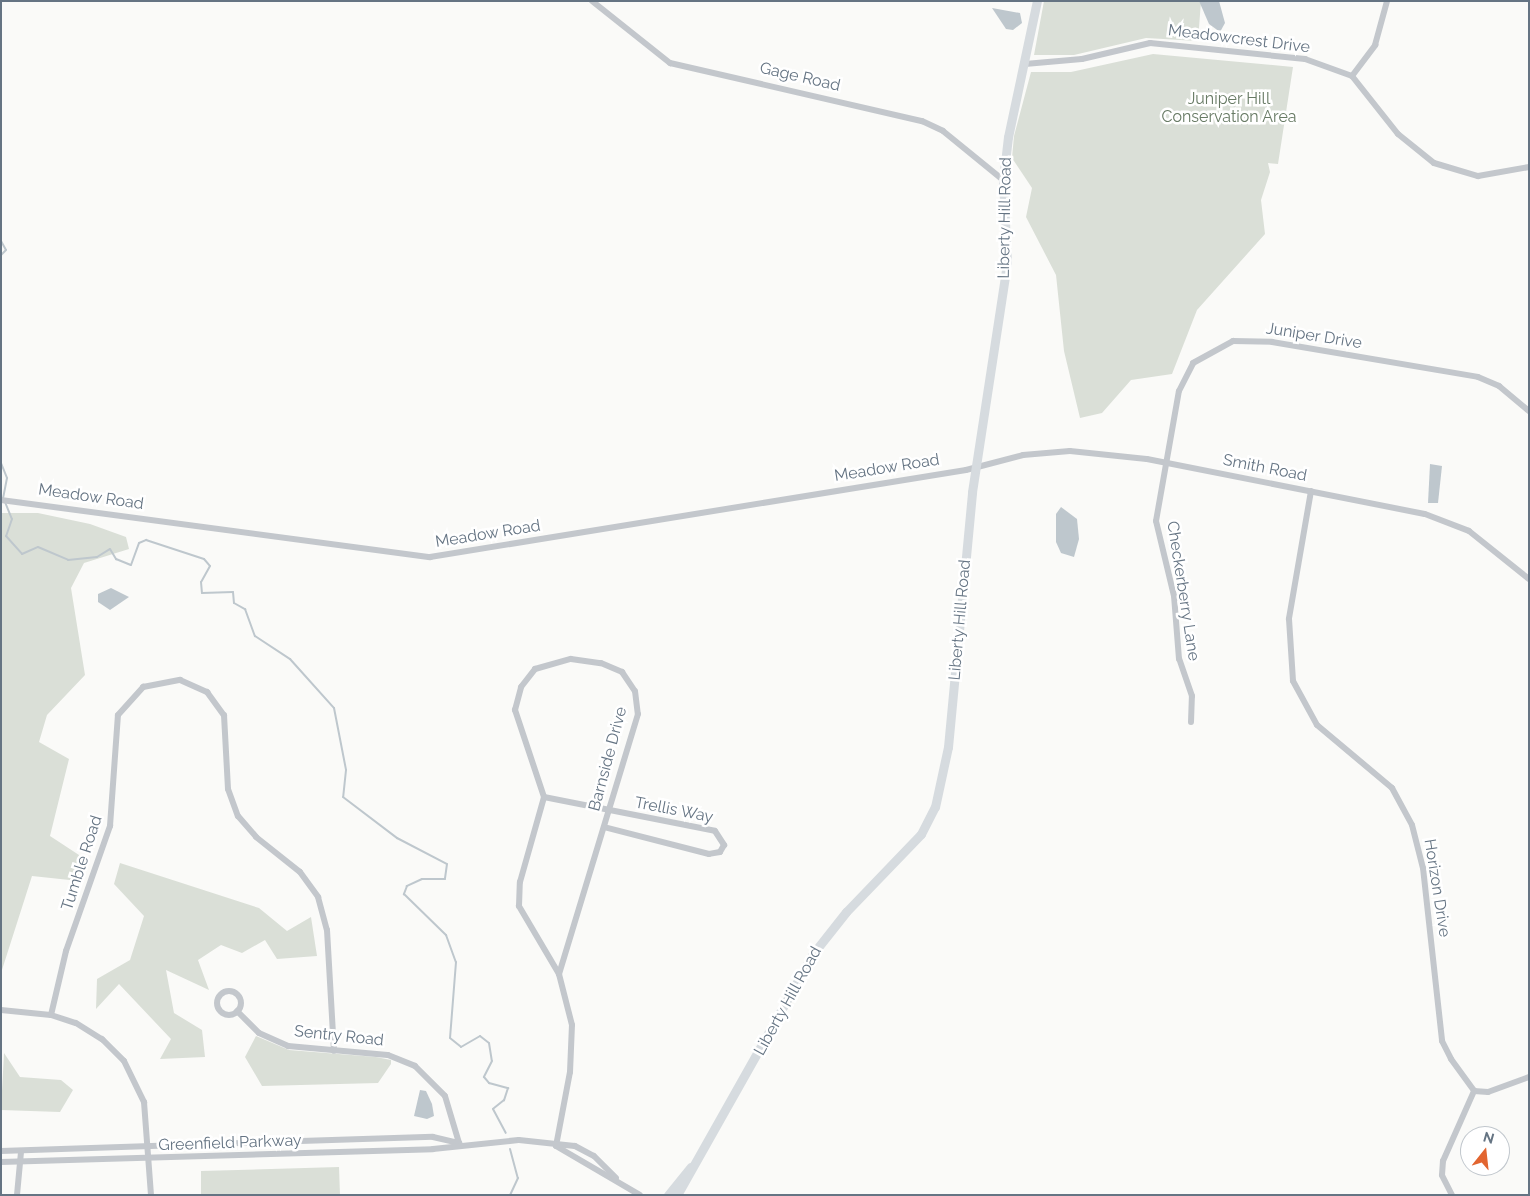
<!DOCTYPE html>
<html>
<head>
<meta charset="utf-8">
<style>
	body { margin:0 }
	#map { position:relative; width:1530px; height:1196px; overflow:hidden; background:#fafaf8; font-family:Raleway,sans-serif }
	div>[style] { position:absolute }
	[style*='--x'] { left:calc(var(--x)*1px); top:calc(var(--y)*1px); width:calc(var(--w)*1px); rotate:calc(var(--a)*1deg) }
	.green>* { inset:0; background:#dadfd7 }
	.water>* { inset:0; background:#bec7cd }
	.stream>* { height:2px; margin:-1px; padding:0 1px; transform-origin:1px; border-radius:1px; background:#bec7cd }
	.street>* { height:6px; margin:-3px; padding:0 3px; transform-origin:3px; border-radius:3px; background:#c3c7cc }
	.street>.ring { margin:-3px; padding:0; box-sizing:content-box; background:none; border:6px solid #c3c7cc; border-radius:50% }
	.secondary>* { height:9px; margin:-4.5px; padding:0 4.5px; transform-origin:4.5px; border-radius:4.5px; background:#d6dbdf }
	span { translate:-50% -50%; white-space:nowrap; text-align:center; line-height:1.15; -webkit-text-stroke:5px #fff; paint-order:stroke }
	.street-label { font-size:16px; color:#657483 }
	.park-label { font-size:16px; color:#677a64 }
	.frame { position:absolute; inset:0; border:2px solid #657483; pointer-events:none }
	.north { position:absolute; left:1460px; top:1126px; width:50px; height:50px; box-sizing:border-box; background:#fff; border:1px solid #c1c7cd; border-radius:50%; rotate:16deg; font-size:14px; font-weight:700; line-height:20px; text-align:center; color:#657483 }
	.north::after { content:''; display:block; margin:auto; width:18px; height:22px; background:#e26530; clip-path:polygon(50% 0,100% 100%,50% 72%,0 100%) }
</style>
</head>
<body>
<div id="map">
	<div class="green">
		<div style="clip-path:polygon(1044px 1px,1201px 1px,1198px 41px,1146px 38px,1074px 55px,1034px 55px)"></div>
		<div style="clip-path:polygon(1153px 54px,1293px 67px,1278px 164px,1268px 163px,1270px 172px,1261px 200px,1265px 234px,1197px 310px,1172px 374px,1131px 380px,1102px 413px,1080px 418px,1064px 351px,1056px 275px,1026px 217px,1032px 188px,1012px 158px,1014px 136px,1031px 72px,1071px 72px)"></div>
		<div style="clip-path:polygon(1px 513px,38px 513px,90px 524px,126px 537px,129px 549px,84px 563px,71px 588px,85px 675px,47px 715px,39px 742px,69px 759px,50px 836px,79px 855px,79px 881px,32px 876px,1px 973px)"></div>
		<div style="clip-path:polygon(120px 863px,259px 908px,287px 931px,311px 917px,317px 956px,277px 959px,265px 940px,242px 953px,221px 945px,198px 960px,209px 990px,166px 970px,174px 1013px,202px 1030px,205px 1057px,160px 1059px,171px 1039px,119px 984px,96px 1009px,97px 979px,130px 960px,144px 916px,114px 884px)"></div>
		<div style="clip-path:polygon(256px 1036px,289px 1050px,376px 1057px,391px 1060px,391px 1064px,378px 1083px,262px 1086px,245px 1057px)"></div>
		<div style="clip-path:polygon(4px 1053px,20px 1077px,61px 1080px,73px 1090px,60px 1112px,1px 1110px)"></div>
		<div style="clip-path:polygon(339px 1167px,340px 1195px,201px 1195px,201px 1171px)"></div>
	</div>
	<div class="water">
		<div style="clip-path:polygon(1199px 1px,1219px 1px,1225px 23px,1220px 32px,1209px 24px)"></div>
		<div style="clip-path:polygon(992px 8px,1020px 13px,1022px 23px,1013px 30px,1006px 29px)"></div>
		<div style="clip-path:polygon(1430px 464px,1442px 466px,1438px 503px,1428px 503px)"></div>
		<div style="clip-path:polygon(1061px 507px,1077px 519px,1079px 539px,1074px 557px,1061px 553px,1056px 542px,1056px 514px)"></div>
		<div style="clip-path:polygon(111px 588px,129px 597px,110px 610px,98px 602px,98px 594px)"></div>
		<div style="clip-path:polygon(420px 1090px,426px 1091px,432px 1104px,434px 1116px,427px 1119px,414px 1116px)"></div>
	</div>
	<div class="stream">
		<div style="--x:1;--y:216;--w:3;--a:90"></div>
		<div style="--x:1;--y:241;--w:10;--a:61"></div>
		<div style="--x:6;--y:250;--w:7;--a:135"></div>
		<div style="--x:1;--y:264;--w:12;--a:90"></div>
		<div style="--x:1;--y:463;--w:16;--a:68"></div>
		<div style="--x:7;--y:478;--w:20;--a:101"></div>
		<div style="--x:5;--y:502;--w:18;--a:68"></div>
		<div style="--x:12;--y:519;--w:18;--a:109"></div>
		<div style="--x:6;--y:536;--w:24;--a:48"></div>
		<div style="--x:22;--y:554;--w:17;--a:-24"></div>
		<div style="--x:38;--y:547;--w:33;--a:23"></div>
		<div style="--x:68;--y:560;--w:29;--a:-6"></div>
		<div style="--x:97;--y:557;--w:15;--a:-32"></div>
		<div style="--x:110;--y:549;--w:12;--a:59"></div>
		<div style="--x:116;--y:559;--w:16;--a:22"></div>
		<div style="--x:131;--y:565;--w:23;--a:-70"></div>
		<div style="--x:139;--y:543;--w:8;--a:-23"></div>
		<div style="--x:146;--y:540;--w:61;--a:18.1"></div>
		<div style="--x:204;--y:559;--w:9;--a:49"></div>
		<div style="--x:210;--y:566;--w:18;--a:119"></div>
		<div style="--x:201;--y:582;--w:11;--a:85"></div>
		<div style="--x:202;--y:593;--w:31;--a:-2"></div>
		<div style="--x:233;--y:592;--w:11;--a:85"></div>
		<div style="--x:234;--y:603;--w:13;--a:29"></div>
		<div style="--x:245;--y:609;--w:29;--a:70"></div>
		<div style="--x:255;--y:636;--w:42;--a:33.3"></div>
		<div style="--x:290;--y:659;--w:66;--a:48.1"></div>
		<div style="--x:334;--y:708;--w:63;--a:79"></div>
		<div style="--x:346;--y:770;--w:27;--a:96"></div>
		<div style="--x:343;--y:797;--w:68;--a:37.2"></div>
		<div style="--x:397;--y:838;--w:56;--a:27.5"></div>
		<div style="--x:447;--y:864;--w:15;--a:98"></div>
		<div style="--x:445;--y:879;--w:23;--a:180"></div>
		<div style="--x:422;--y:879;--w:17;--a:155"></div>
		<div style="--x:407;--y:886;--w:9;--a:111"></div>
		<div style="--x:404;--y:894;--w:59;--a:44.3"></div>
		<div style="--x:446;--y:935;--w:29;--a:70"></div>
		<div style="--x:456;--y:962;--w:76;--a:94.5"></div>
		<div style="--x:450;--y:1038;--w:14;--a:39"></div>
		<div style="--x:461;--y:1047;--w:22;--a:-30"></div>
		<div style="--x:480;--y:1036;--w:11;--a:38"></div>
		<div style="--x:489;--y:1043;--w:18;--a:81"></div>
		<div style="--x:492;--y:1061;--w:18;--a:117"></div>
		<div style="--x:484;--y:1077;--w:8;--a:50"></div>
		<div style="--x:489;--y:1083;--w:20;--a:15"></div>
		<div style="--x:508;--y:1088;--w:13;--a:108"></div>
		<div style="--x:504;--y:1100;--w:14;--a:141"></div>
		<div style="--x:493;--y:1109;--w:27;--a:62"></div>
		<div style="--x:510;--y:1149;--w:30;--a:75"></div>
		<div style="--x:518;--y:1178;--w:19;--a:115"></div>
	</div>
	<div class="street">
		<div style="--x:592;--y:1;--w:100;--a:38.5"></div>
		<div style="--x:670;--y:63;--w:259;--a:13"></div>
		<div style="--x:922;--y:121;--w:23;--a:25"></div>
		<div style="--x:943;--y:131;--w:77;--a:39.2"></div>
		<div style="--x:1025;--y:64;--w:57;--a:-5"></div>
		<div style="--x:1082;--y:59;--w:70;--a:-13.2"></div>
		<div style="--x:1150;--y:43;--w:156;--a:5.9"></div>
		<div style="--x:1305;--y:59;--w:50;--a:19.9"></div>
		<div style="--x:1352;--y:76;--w:74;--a:51.6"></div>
		<div style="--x:1398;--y:134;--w:46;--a:38.9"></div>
		<div style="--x:1434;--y:163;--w:46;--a:16.5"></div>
		<div style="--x:1478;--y:176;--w:52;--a:-10"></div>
		<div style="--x:1352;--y:76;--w:39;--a:-53"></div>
		<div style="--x:1375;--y:45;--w:46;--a:-74.7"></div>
		<div style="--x:1311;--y:491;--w:130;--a:99.8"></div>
		<div style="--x:1289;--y:619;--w:62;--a:86.3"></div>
		<div style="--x:1293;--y:681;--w:50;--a:61.4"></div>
		<div style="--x:1317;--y:725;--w:98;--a:40"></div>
		<div style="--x:1392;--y:788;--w:42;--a:61.6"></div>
		<div style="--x:1412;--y:825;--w:44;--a:75.7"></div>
		<div style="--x:1423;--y:868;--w:174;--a:83.7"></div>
		<div style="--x:1442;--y:1041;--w:20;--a:63"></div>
		<div style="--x:1451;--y:1059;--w:39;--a:54"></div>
		<div style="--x:1474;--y:1091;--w:14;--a:4"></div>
		<div style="--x:1488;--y:1092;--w:44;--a:-20.1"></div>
		<div style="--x:1;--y:500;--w:433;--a:7.6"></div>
		<div style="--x:430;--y:557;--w:543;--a:-9.22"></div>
		<div style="--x:966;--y:470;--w:59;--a:-14.7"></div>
		<div style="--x:1023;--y:455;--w:47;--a:-4.9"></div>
		<div style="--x:1070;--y:451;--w:77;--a:5.9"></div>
		<div style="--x:1147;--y:459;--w:283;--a:11.2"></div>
		<div style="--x:1425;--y:514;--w:47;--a:21.1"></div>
		<div style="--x:1469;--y:531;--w:77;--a:38.7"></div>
		<div style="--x:1191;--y:722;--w:26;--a:-88"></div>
		<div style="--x:1192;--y:696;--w:39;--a:-109"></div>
		<div style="--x:1179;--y:659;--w:63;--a:-94.5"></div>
		<div style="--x:1174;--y:596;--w:77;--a:-103.5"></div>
		<div style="--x:1156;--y:521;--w:132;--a:-80"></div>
		<div style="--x:1179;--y:391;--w:31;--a:-63"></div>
		<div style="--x:1193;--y:363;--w:46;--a:-28.8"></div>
		<div style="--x:1233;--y:341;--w:39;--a:1"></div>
		<div style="--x:1272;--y:342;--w:209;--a:9.6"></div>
		<div style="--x:1478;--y:377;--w:23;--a:23"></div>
		<div style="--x:1499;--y:386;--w:39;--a:40"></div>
		<div style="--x:544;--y:797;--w:174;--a:11.2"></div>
		<div style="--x:715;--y:831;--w:17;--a:57"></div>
		<div style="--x:724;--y:845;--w:8;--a:120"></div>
		<div style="--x:720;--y:852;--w:11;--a:170"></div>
		<div style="--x:709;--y:854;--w:108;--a:-165.6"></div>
		<div class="ring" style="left:217px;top:991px;width:18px;height:18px"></div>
		<div style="--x:1;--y:1010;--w:50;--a:5.7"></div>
		<div style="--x:51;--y:1015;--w:26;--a:18"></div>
		<div style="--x:76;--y:1023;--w:31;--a:32"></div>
		<div style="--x:102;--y:1039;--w:31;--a:45"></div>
		<div style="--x:124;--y:1061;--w:46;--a:64"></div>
		<div style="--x:144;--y:1102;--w:93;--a:85.7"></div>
		<div style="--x:237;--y:1011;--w:31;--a:45"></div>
		<div style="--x:259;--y:1033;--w:32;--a:24"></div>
		<div style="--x:288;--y:1046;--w:100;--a:5.1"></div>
		<div style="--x:388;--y:1055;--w:29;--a:22"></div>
		<div style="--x:415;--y:1066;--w:42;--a:45"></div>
		<div style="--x:445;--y:1096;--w:49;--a:73.4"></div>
		<div style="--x:51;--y:1015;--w:66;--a:-76.8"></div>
		<div style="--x:66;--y:951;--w:133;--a:-70.6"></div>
		<div style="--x:110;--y:826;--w:111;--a:-85.9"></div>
		<div style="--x:118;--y:715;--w:38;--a:-48"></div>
		<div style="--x:143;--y:687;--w:38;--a:-11"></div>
		<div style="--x:180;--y:680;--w:30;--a:24"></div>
		<div style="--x:207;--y:692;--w:29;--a:54"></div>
		<div style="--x:224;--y:715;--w:74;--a:86.9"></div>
		<div style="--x:228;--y:789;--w:29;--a:70"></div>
		<div style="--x:238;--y:816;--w:28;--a:49"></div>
		<div style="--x:256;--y:837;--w:56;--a:38.5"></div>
		<div style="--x:300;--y:872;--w:31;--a:54"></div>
		<div style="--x:318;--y:897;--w:34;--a:75"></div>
		<div style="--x:327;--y:930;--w:121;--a:86.7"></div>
		<div style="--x:556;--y:1146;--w:75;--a:-79.3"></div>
		<div style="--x:570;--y:1072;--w:47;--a:-87.6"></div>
		<div style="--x:572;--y:1025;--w:53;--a:-104.3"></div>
		<div style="--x:559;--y:974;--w:79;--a:-120.5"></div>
		<div style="--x:519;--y:906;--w:24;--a:-88"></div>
		<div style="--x:520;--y:882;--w:88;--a:-74.2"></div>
		<div style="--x:544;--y:797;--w:92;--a:-108.4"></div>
		<div style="--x:515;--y:710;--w:24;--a:-75"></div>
		<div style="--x:521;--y:687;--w:23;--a:-52"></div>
		<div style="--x:535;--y:669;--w:37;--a:-16"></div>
		<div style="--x:571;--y:659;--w:30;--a:8"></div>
		<div style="--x:601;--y:663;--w:23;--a:23"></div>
		<div style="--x:622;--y:672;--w:23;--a:56"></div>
		<div style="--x:635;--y:691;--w:23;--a:83"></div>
		<div style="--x:638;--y:714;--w:272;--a:106.9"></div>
		<div style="--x:556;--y:1146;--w:97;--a:30.3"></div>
		<div style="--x:1;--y:1151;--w:432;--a:-1.9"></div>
		<div style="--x:433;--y:1137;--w:27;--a:13"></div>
		<div style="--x:1;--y:1162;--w:432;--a:-1.7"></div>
		<div style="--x:433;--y:1149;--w:86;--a:-6"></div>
		<div style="--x:519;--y:1140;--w:56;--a:6.1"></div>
		<div style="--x:575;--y:1146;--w:21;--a:28"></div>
		<div style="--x:594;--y:1156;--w:31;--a:45"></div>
		<div style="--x:17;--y:1195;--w:43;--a:-84.7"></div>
		<div style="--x:1452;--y:1195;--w:22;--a:-117"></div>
		<div style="--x:1442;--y:1175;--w:14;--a:-86"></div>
		<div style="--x:1443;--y:1161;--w:77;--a:-66.1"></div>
	</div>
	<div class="secondary">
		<div style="--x:668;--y:1195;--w:36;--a:-51"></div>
		<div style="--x:677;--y:1195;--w:275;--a:-60.6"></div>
		<div style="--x:812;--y:955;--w:55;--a:-51.7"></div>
		<div style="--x:846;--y:912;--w:108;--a:-46.1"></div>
		<div style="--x:921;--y:834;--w:30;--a:-63"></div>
		<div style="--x:935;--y:807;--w:61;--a:-77.8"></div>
		<div style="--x:948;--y:747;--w:256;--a:-84.6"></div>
		<div style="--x:972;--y:492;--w:231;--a:-81.3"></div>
		<div style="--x:1007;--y:264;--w:84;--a:-92.7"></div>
		<div style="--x:1003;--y:180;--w:43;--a:-83.4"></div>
		<div style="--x:1008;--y:137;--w:139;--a:-78"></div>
	</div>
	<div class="street-label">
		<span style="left:1239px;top:39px;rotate:7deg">Meadowcrest Drive</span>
		<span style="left:800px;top:77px;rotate:13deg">Gage Road</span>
		<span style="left:1005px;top:218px;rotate:-89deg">Liberty Hill Road</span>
		<span style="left:1314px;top:336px;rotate:9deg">Juniper Drive</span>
		<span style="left:887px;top:468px;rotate:-9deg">Meadow Road</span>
		<span style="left:1265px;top:468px;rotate:11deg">Smith Road</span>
		<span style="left:91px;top:497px;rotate:8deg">Meadow Road</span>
		<span style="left:488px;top:534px;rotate:-9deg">Meadow Road</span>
		<span style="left:1183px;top:591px;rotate:81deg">Checkerberry Lane</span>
		<span style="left:960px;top:620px;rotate:-85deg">Liberty Hill Road</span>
		<span style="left:608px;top:759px;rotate:-75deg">Barnside Drive</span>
		<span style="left:674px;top:810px;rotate:11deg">Trellis Way</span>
		<span style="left:82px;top:863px;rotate:-72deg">Tumble Road</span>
		<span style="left:1437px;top:888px;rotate:81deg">Horizon Drive</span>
		<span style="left:788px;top:1001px;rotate:-61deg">Liberty Hill Road</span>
		<span style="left:339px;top:1036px;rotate:6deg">Sentry Road</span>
		<span style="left:230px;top:1143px;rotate:-2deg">Greenfield Parkway</span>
	</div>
	<div class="park-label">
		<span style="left:1229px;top:108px">Juniper Hill<br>Conservation Area</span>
	</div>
	<div class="frame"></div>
	<div class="north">N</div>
</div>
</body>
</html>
